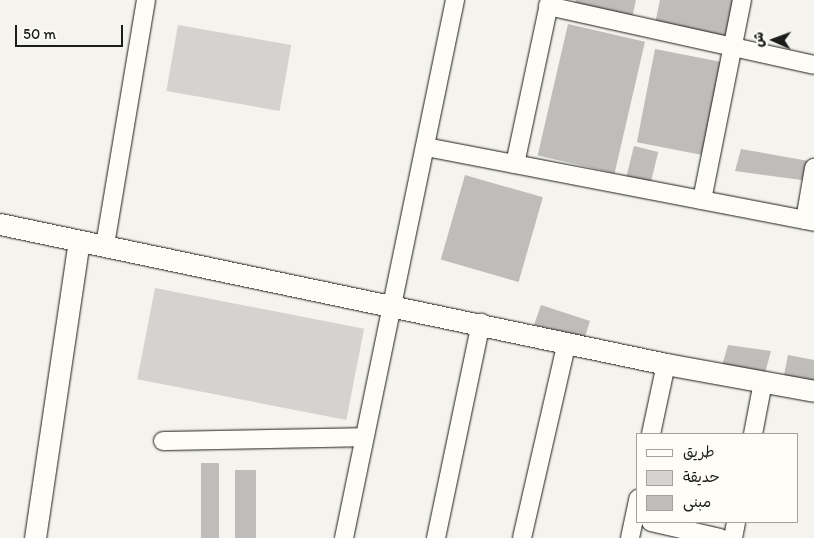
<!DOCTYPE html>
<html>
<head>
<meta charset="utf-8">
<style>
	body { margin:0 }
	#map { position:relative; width:814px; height:538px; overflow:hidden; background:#f4f3ee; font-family:Itim,"Playpen Sans Arabic",sans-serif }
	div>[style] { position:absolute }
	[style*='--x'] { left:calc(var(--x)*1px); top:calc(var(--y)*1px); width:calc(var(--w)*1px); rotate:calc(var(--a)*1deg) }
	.green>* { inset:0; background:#d4d3cf; transform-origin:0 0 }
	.building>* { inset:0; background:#bebdba; transform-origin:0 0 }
	.roads { filter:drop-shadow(0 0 1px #1c1c1c) drop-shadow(0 0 1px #1c1c1c) }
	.minor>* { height:18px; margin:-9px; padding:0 9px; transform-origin:9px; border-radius:9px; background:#fdfcf7 }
	.tertiary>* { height:21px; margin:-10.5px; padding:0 10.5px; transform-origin:10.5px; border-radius:10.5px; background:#fdfcf7 }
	span { translate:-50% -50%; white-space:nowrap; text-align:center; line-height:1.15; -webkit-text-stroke:4px #fdfcf7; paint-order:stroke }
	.legend { position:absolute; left:636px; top:433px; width:162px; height:90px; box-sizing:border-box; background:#fdfcf7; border:1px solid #a3a29f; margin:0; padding:6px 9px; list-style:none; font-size:15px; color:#1c1c1c }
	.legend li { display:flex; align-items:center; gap:10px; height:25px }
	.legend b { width:25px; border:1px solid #a3a29f }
	.north { position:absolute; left:749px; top:15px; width:50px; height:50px; -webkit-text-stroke:4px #fdfcf7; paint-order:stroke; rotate:272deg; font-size:14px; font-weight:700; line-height:20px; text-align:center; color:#1c1c1c }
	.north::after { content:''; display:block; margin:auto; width:18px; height:22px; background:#1c1c1c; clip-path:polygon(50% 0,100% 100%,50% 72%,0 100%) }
	.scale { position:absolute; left:15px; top:25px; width:108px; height:22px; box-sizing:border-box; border:2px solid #1c1c1c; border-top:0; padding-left:6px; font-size:15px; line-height:18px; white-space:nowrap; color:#1c1c1c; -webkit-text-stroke:4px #fdfcf7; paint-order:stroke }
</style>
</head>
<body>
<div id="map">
	<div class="green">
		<div style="left:178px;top:25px;width:115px;height:67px;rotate:10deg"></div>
		<div style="left:155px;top:288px;width:213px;height:93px;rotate:11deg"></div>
	</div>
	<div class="building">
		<div style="clip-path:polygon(576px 0,636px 0,632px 18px,574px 7px)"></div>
		<div style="clip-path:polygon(660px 0,736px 0,728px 42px,654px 28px)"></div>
		<div style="left:568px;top:24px;width:79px;height:135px;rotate:13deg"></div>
		<div style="left:655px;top:49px;width:73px;height:95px;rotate:11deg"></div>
		<div style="left:634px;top:146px;width:25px;height:31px;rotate:14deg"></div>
		<div style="clip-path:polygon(741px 149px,814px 162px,809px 181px,735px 171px)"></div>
		<div style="left:465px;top:175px;width:81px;height:88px;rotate:16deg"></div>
		<div style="clip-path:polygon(541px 305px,590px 321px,585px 337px,534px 325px)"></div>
		<div style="clip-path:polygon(728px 345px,771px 351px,765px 373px,722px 366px)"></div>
		<div style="clip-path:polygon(788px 355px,814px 360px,814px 381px,784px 375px)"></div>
		<div style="left:201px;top:463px;width:18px;height:75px"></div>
		<div style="left:235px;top:470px;width:21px;height:68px"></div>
	</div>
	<div class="roads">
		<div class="minor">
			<div style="--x:548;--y:6;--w:272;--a:12.5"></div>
			<div style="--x:426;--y:147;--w:395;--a:10.9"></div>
			<div style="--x:515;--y:164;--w:168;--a:-78"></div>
			<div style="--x:702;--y:200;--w:204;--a:-78.7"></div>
			<div style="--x:805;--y:220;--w:53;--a:-80.2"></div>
			<div style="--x:105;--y:245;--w:248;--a:-80.5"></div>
			<div style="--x:651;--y:434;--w:72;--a:-77.9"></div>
			<div style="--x:753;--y:434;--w:53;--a:-79.1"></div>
			<div style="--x:163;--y:441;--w:201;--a:-1.1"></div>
			<div style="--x:651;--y:522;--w:71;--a:13.1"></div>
			<div style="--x:344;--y:538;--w:549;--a:-78.34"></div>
			<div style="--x:436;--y:538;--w:220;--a:-78.2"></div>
			<div style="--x:522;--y:538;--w:201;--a:-77.1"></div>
			<div style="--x:630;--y:538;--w:40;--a:-78"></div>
			<div style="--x:733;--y:538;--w:16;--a:-79"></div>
		</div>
		<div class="tertiary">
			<div style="--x:0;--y:224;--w:681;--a:11.87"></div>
			<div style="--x:666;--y:364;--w:150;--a:10.3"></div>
			<div style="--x:35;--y:538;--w:300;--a:-81.6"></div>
		</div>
	</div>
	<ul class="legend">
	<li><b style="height:6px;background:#fdfcf7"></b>طريق</li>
	<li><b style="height:14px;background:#d4d3cf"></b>حديقة</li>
	<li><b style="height:14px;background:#bebdba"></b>مبنى</li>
	</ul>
	<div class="north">ش</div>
	<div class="scale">50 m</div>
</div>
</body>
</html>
